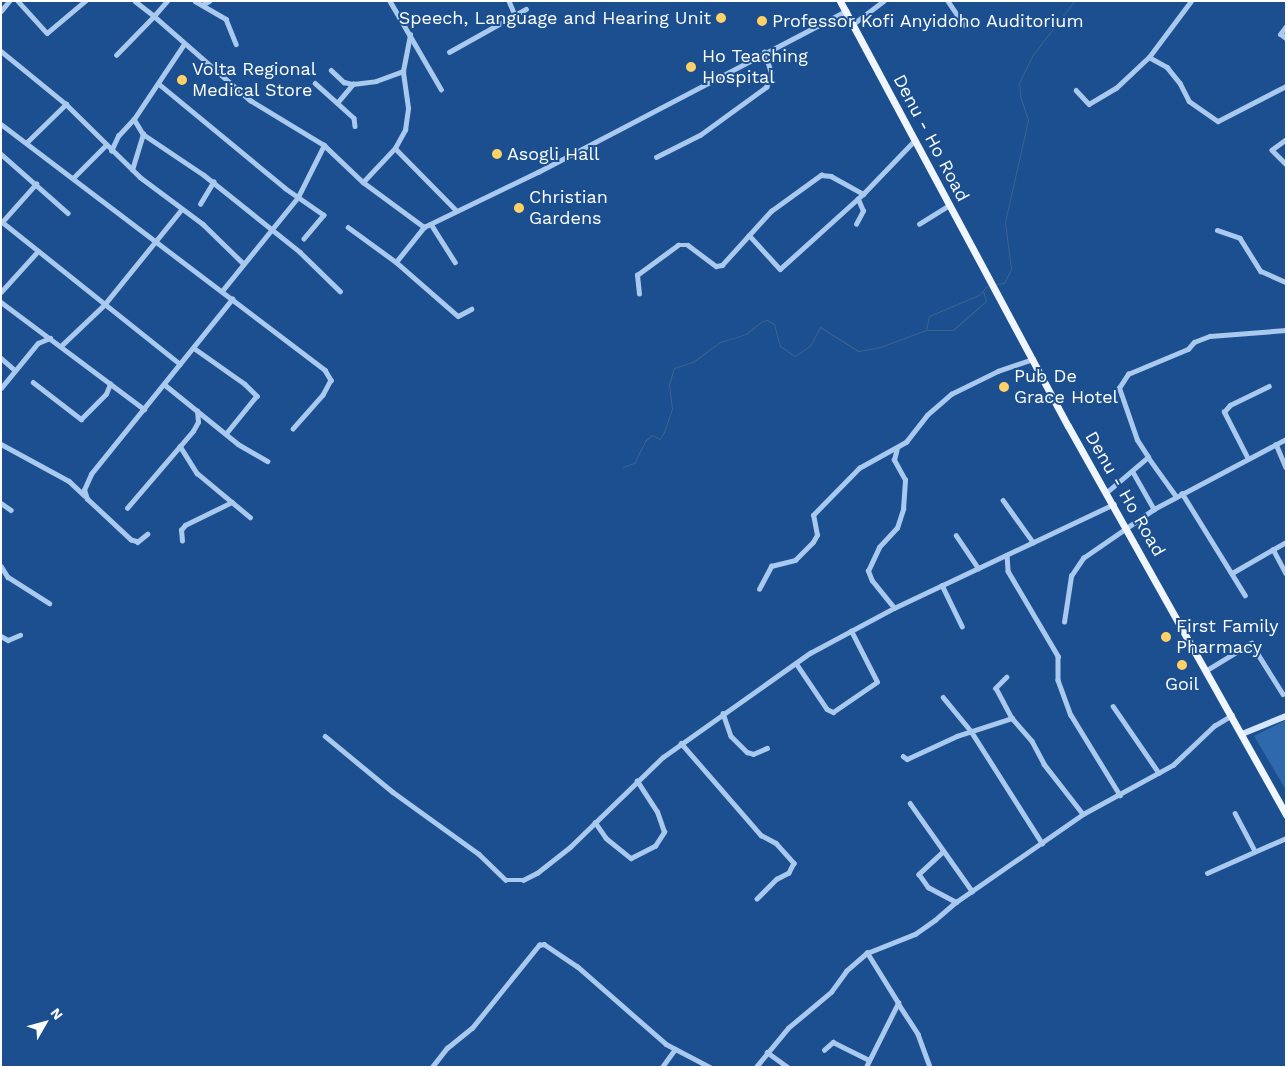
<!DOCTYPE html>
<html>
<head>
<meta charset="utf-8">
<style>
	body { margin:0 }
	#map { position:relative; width:1287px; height:1068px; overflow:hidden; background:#1b4f8f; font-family:"Work Sans",sans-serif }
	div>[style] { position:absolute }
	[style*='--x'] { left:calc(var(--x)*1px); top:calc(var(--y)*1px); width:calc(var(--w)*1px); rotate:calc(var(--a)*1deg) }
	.green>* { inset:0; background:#2e69ad }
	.stream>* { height:1px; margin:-0.5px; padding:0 0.5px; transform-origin:0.5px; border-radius:0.5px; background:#3c6290 }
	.street>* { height:4.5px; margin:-2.25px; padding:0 2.25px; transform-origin:2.25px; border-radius:2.25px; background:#a9c9ee }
	.secondary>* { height:6px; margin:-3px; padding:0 3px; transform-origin:3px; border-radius:3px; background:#d6e6fa }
	.primary>* { height:7px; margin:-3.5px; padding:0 3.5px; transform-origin:3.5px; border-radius:3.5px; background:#f0f6ff }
	.dots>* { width:14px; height:14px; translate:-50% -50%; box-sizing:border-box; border:2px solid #1b4f8f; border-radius:50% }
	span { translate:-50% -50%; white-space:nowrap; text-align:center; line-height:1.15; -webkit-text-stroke:4px #1b4f8f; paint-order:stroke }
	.poi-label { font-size:18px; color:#fff }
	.right { translate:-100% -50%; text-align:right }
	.left { translate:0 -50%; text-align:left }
	.street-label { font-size:18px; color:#fff }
	.frame { position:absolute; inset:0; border:2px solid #fff; pointer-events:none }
	.north { position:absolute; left:20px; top:998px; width:50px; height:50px; -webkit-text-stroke:4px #1b4f8f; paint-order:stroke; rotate:52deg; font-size:14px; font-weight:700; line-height:20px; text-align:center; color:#fff }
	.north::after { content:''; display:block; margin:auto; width:18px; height:22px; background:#fff; clip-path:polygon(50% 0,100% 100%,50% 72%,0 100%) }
</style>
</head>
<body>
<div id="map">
	<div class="green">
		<div style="clip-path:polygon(1286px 720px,1286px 790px,1254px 736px)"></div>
	</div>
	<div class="stream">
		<div style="--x:996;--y:284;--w:8;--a:-7"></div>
		<div style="--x:1004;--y:283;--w:16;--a:-63"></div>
		<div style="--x:1011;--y:269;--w:47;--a:-97.3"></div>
		<div style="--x:1005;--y:222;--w:105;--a:-77.3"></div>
		<div style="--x:1028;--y:120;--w:25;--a:-108"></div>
		<div style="--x:1020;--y:96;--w:13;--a:-94"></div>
		<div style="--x:1019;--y:83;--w:30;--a:-64"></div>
		<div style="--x:1032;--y:56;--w:69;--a:-52.6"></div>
		<div style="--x:926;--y:330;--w:27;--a:0"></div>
		<div style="--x:953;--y:330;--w:44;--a:-41.3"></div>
		<div style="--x:986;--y:301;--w:10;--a:-107"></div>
		<div style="--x:623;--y:467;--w:12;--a:-20"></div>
		<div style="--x:634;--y:463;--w:25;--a:-63"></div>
		<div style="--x:645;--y:441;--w:9;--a:-41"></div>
		<div style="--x:652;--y:435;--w:9;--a:27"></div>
		<div style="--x:660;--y:439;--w:8;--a:-60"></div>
		<div style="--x:664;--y:432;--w:24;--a:-71"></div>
		<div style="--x:672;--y:409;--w:25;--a:-97"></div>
		<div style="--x:669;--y:384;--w:17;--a:-73"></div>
		<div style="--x:674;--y:368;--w:20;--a:-18"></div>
		<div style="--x:693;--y:362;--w:34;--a:-37"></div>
		<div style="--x:720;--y:342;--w:27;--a:-17"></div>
		<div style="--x:746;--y:334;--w:21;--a:-39"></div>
		<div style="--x:762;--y:321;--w:5;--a:-11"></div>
		<div style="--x:767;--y:320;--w:8;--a:30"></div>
		<div style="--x:774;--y:324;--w:23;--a:75"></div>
		<div style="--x:780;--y:346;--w:18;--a:34"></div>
		<div style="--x:795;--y:356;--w:18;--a:-34"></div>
		<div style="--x:810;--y:346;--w:21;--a:-62"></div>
		<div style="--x:820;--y:327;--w:45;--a:32.3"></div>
		<div style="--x:858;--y:351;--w:22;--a:-10"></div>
		<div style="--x:880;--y:347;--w:49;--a:-20.3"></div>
		<div style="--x:926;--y:330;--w:14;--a:-78"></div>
		<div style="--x:929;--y:316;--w:54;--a:-22.8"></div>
		<div style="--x:979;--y:295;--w:13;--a:-48"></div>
	</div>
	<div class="street">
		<div style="--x:18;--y:1;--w:43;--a:47.8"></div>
		<div style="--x:47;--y:33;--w:50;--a:-40.1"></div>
		<div style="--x:135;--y:1;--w:24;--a:38"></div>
		<div style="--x:154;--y:16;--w:20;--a:-49"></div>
		<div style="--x:195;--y:1;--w:36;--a:30"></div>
		<div style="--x:226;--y:19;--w:27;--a:68"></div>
		<div style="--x:390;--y:1;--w:102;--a:59.9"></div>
		<div style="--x:509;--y:1;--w:15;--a:67"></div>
		<div style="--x:948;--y:1;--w:29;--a:56"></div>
		<div style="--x:202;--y:5;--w:8;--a:-30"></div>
		<div style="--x:1;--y:11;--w:13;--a:-51"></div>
		<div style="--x:853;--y:24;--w:38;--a:-37"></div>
		<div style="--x:1286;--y:27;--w:9;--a:126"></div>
		<div style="--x:1281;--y:34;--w:6;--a:39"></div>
		<div style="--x:1;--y:51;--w:84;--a:39.2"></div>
		<div style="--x:66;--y:104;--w:104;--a:44.6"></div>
		<div style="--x:140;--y:177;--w:79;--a:36.7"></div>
		<div style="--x:203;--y:224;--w:56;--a:44.3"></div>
		<div style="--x:449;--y:52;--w:88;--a:-29.2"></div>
		<div style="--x:116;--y:55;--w:54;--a:-45.7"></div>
		<div style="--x:154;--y:16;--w:128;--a:41.2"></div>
		<div style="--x:250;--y:100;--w:87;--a:31.3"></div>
		<div style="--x:324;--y:145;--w:54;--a:43.5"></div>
		<div style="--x:363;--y:182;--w:76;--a:36.4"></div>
		<div style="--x:1149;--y:57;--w:21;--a:29"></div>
		<div style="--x:1167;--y:67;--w:21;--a:51"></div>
		<div style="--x:1180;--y:83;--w:20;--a:63"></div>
		<div style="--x:1189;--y:101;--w:35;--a:35"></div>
		<div style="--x:1218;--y:121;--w:76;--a:-27.2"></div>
		<div style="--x:331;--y:70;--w:18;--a:43"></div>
		<div style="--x:344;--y:82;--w:9;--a:13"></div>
		<div style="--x:353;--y:84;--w:23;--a:-7"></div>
		<div style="--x:376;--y:81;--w:29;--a:-20"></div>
		<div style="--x:315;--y:83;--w:52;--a:41.9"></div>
		<div style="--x:354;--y:118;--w:8;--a:83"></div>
		<div style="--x:159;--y:84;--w:163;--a:39.5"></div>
		<div style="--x:285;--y:188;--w:47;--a:34.7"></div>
		<div style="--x:324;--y:215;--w:31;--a:130"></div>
		<div style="--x:1076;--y:90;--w:19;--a:47"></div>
		<div style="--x:1089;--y:104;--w:31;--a:-31"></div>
		<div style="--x:1116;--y:88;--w:45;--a:-43.2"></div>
		<div style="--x:1149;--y:57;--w:70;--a:-53.1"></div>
		<div style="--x:337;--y:103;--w:25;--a:-50"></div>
		<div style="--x:134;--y:119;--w:17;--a:59"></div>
		<div style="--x:143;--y:134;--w:73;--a:33.9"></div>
		<div style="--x:204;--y:175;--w:123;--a:38.7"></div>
		<div style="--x:300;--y:252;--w:56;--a:44.3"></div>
		<div style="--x:1;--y:124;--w:407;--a:37.2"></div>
		<div style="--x:325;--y:370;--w:12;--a:59"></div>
		<div style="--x:331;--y:380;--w:17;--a:118"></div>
		<div style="--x:323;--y:395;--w:45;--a:131.4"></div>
		<div style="--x:1286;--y:140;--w:17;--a:144"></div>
		<div style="--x:1272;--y:150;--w:20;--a:45"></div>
		<div style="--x:26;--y:143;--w:56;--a:-44.3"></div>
		<div style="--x:395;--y:148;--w:88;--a:45.5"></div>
		<div style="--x:111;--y:151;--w:17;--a:-65"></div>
		<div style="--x:118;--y:136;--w:23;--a:-47"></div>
		<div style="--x:134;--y:119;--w:90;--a:-56.3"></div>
		<div style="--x:1;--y:154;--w:89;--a:41.4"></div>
		<div style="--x:656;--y:157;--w:49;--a:-26.6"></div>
		<div style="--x:700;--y:135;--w:82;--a:-36"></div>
		<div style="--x:766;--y:87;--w:15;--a:-70"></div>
		<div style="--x:771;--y:73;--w:22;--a:-108"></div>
		<div style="--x:132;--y:170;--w:38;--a:-73"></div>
		<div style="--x:73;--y:178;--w:45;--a:-45"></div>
		<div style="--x:363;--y:182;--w:47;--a:-46.7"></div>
		<div style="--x:395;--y:148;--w:21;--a:-61"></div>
		<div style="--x:405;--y:130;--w:22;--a:-82"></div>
		<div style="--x:408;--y:108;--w:37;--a:-98"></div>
		<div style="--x:403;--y:71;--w:37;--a:-79"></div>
		<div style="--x:200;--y:204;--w:26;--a:-59"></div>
		<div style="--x:1;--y:221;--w:229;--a:38.6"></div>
		<div style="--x:3;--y:221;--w:50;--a:-48.3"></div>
		<div style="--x:431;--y:224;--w:45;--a:57.7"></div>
		<div style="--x:856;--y:224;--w:15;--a:-62"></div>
		<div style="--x:863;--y:211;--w:13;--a:-113"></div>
		<div style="--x:919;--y:224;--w:36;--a:-32"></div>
		<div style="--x:348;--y:227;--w:59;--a:36.1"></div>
		<div style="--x:396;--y:262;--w:82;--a:41.1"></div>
		<div style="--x:458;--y:316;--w:15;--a:-28"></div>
		<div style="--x:1217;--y:230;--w:24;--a:19"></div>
		<div style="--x:1240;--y:238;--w:39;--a:58"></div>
		<div style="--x:1261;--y:271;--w:27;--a:24"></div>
		<div style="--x:749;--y:235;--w:46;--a:47.6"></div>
		<div style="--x:780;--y:269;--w:112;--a:-42.1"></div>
		<div style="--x:863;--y:194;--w:75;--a:-46.1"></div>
		<div style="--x:396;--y:262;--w:45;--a:-51.3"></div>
		<div style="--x:424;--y:227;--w:127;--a:-25.8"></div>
		<div style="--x:538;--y:172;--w:348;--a:-27.6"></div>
		<div style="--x:222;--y:291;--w:121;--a:-51"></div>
		<div style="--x:298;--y:197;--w:58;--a:-63.4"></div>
		<div style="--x:1;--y:292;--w:55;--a:-47.9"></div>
		<div style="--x:639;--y:294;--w:19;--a:-96"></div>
		<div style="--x:637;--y:275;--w:51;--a:-36.2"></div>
		<div style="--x:678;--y:245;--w:10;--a:0"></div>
		<div style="--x:688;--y:245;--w:35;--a:37"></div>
		<div style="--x:716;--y:266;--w:6;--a:-9"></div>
		<div style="--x:722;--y:265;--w:73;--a:-47.8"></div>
		<div style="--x:771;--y:211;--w:62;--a:-35.8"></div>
		<div style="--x:821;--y:175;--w:10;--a:6"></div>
		<div style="--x:831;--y:176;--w:37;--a:29"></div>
		<div style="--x:1;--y:302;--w:179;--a:36.8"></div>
		<div style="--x:62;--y:345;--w:58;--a:-43.6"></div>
		<div style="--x:104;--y:305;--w:122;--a:-51"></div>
		<div style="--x:194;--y:348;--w:62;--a:35.2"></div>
		<div style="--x:245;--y:384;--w:17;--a:45"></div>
		<div style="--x:257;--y:396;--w:48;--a:129"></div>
		<div style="--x:1;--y:358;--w:18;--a:41"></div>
		<div style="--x:33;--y:382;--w:61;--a:37.6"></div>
		<div style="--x:81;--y:419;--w:35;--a:-45"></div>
		<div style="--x:106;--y:394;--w:11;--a:-68"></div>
		<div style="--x:164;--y:384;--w:95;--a:39"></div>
		<div style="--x:238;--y:444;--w:34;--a:30"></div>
		<div style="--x:1;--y:388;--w:58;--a:-50.6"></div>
		<div style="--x:38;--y:343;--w:13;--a:-23"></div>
		<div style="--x:1;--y:444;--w:77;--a:28.6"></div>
		<div style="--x:69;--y:481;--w:21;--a:43"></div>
		<div style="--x:1276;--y:444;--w:25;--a:67"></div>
		<div style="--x:180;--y:446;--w:32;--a:58"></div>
		<div style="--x:197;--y:473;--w:69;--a:39.7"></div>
		<div style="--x:1148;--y:457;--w:48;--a:54.3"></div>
		<div style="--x:1248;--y:459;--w:53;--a:-117.1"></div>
		<div style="--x:1224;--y:412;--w:9;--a:-49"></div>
		<div style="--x:1230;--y:405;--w:43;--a:-26"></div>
		<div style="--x:1133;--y:472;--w:43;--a:60.4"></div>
		<div style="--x:1107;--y:492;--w:54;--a:-40.5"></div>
		<div style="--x:1148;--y:457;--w:20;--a:-123"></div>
		<div style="--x:1137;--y:440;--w:55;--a:-109.1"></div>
		<div style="--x:1119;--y:388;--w:17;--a:-57"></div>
		<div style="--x:1128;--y:374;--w:65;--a:-22.6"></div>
		<div style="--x:1188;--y:349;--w:9;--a:-49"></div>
		<div style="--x:1194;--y:342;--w:17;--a:-21"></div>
		<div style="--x:1210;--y:336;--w:76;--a:-4.5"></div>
		<div style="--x:1182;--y:493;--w:120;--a:58.3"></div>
		<div style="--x:1003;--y:500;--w:52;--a:54.5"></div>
		<div style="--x:1;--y:503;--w:12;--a:35"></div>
		<div style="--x:127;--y:508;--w:101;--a:-49.4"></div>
		<div style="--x:193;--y:431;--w:10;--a:-61"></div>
		<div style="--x:198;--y:422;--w:11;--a:-95"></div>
		<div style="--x:148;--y:534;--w:13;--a:141"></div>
		<div style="--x:138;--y:542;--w:7;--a:-164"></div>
		<div style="--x:131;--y:540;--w:60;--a:-137"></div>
		<div style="--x:87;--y:499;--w:9;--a:-108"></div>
		<div style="--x:84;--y:490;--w:17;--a:-66"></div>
		<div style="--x:91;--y:474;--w:225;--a:-51.1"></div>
		<div style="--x:956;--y:535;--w:40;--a:56"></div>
		<div style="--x:182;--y:541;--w:11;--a:-95"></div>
		<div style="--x:181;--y:530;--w:6;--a:-51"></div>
		<div style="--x:185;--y:525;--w:52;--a:-26.1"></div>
		<div style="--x:1273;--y:549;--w:27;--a:62"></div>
		<div style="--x:1007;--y:555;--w:16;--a:86"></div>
		<div style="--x:1008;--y:571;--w:99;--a:59.5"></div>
		<div style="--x:1058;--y:656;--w:24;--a:90"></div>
		<div style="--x:1058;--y:680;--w:37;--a:70"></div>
		<div style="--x:1071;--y:715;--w:94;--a:58.5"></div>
		<div style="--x:1;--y:566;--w:13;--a:58"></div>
		<div style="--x:8;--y:577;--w:49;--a:32.4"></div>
		<div style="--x:1232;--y:573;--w:62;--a:-29.9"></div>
		<div style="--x:942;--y:585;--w:46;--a:64"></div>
		<div style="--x:759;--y:589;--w:26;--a:-62"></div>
		<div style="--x:771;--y:566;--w:25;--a:-14"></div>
		<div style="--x:795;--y:560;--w:25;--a:-45"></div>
		<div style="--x:813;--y:542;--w:8;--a:-60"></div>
		<div style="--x:817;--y:535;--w:20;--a:-101"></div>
		<div style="--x:813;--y:515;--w:66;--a:-45.6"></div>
		<div style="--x:859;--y:468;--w:54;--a:-29"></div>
		<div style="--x:906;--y:442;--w:34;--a:-52"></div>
		<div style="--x:927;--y:415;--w:32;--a:-41"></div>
		<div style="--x:951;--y:394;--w:52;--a:-26.1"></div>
		<div style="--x:998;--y:371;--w:37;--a:-19"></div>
		<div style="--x:894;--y:608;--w:35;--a:-129"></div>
		<div style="--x:872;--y:581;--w:11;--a:-112"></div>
		<div style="--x:868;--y:571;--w:26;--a:-65"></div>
		<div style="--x:879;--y:547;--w:26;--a:-47"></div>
		<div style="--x:897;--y:528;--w:20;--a:-72"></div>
		<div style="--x:903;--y:509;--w:29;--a:-86"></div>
		<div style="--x:905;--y:480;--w:23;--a:-119"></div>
		<div style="--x:894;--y:460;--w:12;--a:-76"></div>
		<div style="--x:1064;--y:622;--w:47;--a:-81.3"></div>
		<div style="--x:1071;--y:576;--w:22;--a:-56"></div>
		<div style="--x:1083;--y:558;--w:86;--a:-34.6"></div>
		<div style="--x:1154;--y:509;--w:149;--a:-27.9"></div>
		<div style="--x:1;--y:636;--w:8;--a:30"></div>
		<div style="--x:8;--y:640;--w:13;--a:-23"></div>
		<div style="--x:796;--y:663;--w:55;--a:56"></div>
		<div style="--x:827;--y:709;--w:7;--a:27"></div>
		<div style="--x:833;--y:712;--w:53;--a:-34.3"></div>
		<div style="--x:877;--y:682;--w:57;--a:-117"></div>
		<div style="--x:1207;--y:670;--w:52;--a:-31.5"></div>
		<div style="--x:1251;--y:643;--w:60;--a:57.9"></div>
		<div style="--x:1007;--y:677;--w:16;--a:135"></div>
		<div style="--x:996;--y:688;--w:34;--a:62"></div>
		<div style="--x:943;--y:697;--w:44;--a:50.5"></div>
		<div style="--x:971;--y:731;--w:133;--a:57.6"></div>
		<div style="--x:1113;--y:706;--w:81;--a:55.5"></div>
		<div style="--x:723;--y:713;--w:24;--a:71"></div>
		<div style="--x:731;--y:736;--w:23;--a:45"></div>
		<div style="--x:747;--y:752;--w:6;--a:18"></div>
		<div style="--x:753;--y:754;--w:15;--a:-23"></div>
		<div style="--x:325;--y:736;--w:88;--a:39.5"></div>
		<div style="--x:393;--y:792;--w:106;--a:35.8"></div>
		<div style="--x:479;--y:854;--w:37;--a:44"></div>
		<div style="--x:506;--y:880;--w:17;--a:0"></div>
		<div style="--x:523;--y:880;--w:16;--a:-27"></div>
		<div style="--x:537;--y:873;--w:42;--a:-38.2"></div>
		<div style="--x:570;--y:847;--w:129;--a:-44.1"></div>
		<div style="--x:663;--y:757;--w:180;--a:-35.3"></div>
		<div style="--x:810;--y:653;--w:95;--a:-28.2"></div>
		<div style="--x:894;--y:608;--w:243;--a:-25.3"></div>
		<div style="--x:681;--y:743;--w:122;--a:49"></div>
		<div style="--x:761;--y:835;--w:17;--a:28"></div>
		<div style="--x:776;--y:843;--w:27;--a:48"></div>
		<div style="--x:794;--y:863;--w:11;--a:117"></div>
		<div style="--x:789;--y:873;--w:13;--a:153"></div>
		<div style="--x:777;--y:879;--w:28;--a:135"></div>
		<div style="--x:903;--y:756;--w:5;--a:37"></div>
		<div style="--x:907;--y:759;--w:55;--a:-24.7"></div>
		<div style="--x:957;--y:736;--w:58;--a:-18.1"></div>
		<div style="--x:1012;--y:718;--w:30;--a:49"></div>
		<div style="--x:1032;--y:741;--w:26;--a:62"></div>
		<div style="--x:1044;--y:764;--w:63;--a:52"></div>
		<div style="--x:910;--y:803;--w:108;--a:54.8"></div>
		<div style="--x:1235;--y:813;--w:43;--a:62.2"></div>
		<div style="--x:595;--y:822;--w:19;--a:55"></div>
		<div style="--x:606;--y:838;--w:32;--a:39"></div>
		<div style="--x:631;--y:858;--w:27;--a:-27"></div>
		<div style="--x:655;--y:846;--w:17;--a:-57"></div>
		<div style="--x:664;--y:832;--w:21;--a:-109"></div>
		<div style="--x:657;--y:812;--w:37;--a:-123"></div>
		<div style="--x:943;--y:852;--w:33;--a:137"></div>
		<div style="--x:919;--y:874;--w:16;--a:55"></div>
		<div style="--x:928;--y:887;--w:32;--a:28"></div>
		<div style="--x:1207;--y:873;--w:86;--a:-23.9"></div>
		<div style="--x:898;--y:1003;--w:37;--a:57"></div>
		<div style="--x:918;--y:1034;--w:35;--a:70"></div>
		<div style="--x:824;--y:1050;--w:12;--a:-42"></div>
		<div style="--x:833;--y:1042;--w:40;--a:26.6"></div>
		<div style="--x:767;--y:1052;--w:26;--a:36"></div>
		<div style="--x:432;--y:1067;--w:24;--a:-52"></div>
		<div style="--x:447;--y:1048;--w:32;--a:-39"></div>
		<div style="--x:472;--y:1028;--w:107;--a:-51.1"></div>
		<div style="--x:539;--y:945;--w:5;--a:-11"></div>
		<div style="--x:544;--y:944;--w:40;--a:34"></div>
		<div style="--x:577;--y:966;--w:118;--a:41.2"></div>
		<div style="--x:666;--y:1044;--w:50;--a:27.6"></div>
		<div style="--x:662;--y:1067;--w:22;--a:-54"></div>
		<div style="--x:756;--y:1067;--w:50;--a:-50.6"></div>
		<div style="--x:788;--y:1028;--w:56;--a:-39.9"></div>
		<div style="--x:831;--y:992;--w:26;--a:-54"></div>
		<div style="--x:846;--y:971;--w:28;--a:-41"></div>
		<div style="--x:866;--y:1067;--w:72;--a:-63.4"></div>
		<div style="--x:898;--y:1003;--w:59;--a:-121.8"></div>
		<div style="--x:867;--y:953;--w:52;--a:-21.6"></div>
		<div style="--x:915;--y:934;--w:24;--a:-35"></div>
		<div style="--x:935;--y:920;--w:28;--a:-41"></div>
		<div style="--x:956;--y:902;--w:155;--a:-34.7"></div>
		<div style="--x:1083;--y:814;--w:102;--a:-28.6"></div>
		<div style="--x:1173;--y:765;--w:57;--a:-43.6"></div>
		<div style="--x:1214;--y:726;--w:21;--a:-31"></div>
	</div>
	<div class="secondary">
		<div style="--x:1242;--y:734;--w:48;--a:-22.2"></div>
	</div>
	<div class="primary">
		<div style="--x:840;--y:1;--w:482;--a:61.8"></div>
		<div style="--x:1068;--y:426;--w:446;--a:60.7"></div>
	</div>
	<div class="dots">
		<div style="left:721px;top:18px;background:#ffd166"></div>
		<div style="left:762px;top:21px;background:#ffd166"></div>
		<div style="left:691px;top:67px;background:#ffd166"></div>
		<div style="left:182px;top:80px;background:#ffd166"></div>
		<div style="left:497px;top:154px;background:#ffd166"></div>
		<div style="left:519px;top:208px;background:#ffd166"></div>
		<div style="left:1004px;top:387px;background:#ffd166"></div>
		<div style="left:1166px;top:637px;background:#ffd166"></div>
		<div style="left:1182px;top:665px;background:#ffd166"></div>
	</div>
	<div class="poi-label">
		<span class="right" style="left:711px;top:18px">Speech, Language and Hearing Unit</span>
		<span class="left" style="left:772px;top:21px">Professor Kofi Anyidoho Auditorium</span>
		<span class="left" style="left:702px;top:67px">Ho Teaching<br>Hospital</span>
		<span class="left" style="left:192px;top:80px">Volta Regional<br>Medical Store</span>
		<span class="left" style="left:507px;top:154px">Asogli Hall</span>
		<span class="left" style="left:529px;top:208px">Christian<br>Gardens</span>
		<span class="left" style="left:1014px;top:387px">Pub De<br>Grace Hotel</span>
		<span class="left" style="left:1176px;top:637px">First Family<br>Pharmacy</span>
		<span style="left:1182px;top:684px">Goil</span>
	</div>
	<div class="street-label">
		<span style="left:931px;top:138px;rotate:62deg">Denu - Ho Road</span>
		<span style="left:1125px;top:494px;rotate:60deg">Denu - Ho Road</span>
	</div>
	<div class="frame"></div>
	<div class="north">N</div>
</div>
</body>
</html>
